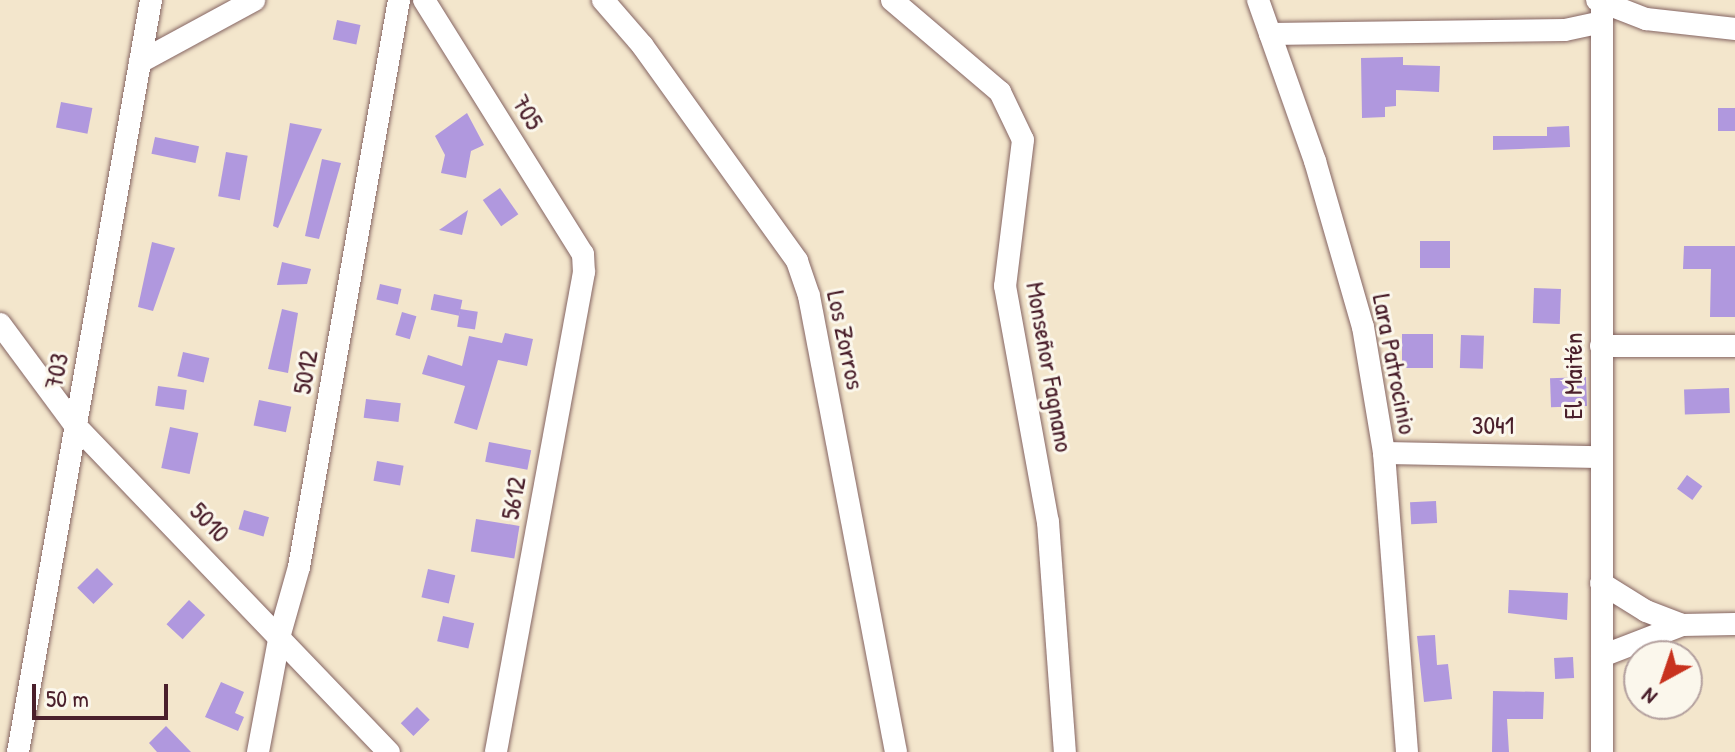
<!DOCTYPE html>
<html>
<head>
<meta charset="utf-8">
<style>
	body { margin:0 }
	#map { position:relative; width:1735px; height:752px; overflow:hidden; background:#f3e6cc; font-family:"Patrick Hand",sans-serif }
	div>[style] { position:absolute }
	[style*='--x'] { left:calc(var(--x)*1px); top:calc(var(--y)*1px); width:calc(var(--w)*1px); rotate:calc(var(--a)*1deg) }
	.building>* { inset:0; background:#b098de; transform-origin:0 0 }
	.roads { filter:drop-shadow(0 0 2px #856563) drop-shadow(0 0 2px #856563) }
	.street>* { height:22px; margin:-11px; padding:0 11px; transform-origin:11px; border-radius:11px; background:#fff }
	span { translate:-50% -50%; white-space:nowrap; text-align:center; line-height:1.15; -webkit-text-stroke:6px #fbf7ec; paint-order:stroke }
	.street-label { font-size:26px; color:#4a1f2b }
	.north { position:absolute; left:1623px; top:640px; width:80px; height:80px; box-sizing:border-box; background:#fbf7ec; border:2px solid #b4a19f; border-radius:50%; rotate:220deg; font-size:22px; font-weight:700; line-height:32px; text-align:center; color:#4a1f2b }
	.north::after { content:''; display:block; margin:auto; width:28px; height:36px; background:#c8321e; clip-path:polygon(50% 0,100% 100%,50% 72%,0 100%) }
	.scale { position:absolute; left:32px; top:684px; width:136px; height:36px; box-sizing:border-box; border:4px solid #4a1f2b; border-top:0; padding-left:10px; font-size:24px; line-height:28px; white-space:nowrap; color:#4a1f2b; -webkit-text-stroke:6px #fbf7ec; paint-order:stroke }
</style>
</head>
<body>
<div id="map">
	<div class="building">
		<div style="left:337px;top:20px;width:24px;height:20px;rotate:12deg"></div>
		<div style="clip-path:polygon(1403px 57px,1403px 65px,1440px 66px,1439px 92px,1396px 90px,1396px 106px,1385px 107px,1385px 117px,1362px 118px,1361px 58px)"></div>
		<div style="left:61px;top:102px;width:32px;height:26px;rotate:11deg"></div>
		<div style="left:1718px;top:108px;width:17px;height:23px"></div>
		<div style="clip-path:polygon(467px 113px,484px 145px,471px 151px,466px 178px,441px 173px,445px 155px,435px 136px)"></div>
		<div style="clip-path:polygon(290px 123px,322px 129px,278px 228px,273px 226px)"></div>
		<div style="clip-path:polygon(1569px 126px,1570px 147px,1493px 150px,1493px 136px,1547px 136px,1547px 127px)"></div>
		<div style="left:155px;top:137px;width:45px;height:17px;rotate:12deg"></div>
		<div style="left:226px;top:152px;width:22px;height:45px;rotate:10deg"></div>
		<div style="clip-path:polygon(322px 159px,341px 163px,319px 239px,305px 236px)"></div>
		<div style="left:500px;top:188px;width:32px;height:21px;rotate:55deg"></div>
		<div style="clip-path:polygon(468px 210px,462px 235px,439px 230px)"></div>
		<div style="left:1420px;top:241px;width:30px;height:27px"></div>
		<div style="clip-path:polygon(152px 242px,175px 248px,153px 311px,138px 307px)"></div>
		<div style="clip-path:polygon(1684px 246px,1735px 246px,1735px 317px,1710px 317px,1711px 269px,1683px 269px)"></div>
		<div style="clip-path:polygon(282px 262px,311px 269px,307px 284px,277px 285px)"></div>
		<div style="left:380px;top:284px;width:22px;height:16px;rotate:13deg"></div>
		<div style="left:1534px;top:288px;width:27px;height:35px;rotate:2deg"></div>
		<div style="left:434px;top:294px;width:29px;height:16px;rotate:12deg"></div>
		<div style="clip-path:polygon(282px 309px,298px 313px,288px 373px,268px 369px)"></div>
		<div style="left:460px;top:309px;width:18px;height:18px;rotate:9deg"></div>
		<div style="left:402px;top:312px;width:15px;height:24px;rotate:16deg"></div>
		<div style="clip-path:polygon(505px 333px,533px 339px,527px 366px,498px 360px,477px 430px,454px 423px,465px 386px,422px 374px,428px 355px,462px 366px,469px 336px,502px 343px)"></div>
		<div style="left:1402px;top:334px;width:31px;height:34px"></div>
		<div style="left:1461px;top:335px;width:23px;height:33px;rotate:2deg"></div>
		<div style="left:183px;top:352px;width:27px;height:25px;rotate:13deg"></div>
		<div style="left:1586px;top:377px;width:29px;height:36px;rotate:88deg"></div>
		<div style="left:158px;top:386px;width:29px;height:20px;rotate:8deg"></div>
		<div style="left:1729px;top:388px;width:25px;height:45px;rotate:88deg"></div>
		<div style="left:366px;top:399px;width:35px;height:19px;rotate:7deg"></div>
		<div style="left:259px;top:400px;width:33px;height:26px;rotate:12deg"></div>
		<div style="left:170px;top:427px;width:29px;height:42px;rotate:12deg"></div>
		<div style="left:489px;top:442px;width:43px;height:20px;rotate:11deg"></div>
		<div style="left:377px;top:461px;width:27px;height:20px;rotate:10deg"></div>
		<div style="left:1687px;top:475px;width:19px;height:17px;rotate:36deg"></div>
		<div style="left:1436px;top:501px;width:22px;height:26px;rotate:87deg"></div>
		<div style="left:244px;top:510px;width:26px;height:20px;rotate:16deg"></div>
		<div style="left:476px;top:519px;width:44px;height:33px;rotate:9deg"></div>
		<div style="left:97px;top:568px;width:23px;height:28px;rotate:45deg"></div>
		<div style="left:428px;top:569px;width:28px;height:29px;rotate:13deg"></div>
		<div style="clip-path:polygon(1509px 590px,1568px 593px,1567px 620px,1508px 613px)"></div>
		<div style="left:189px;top:600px;width:22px;height:33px;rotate:43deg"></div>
		<div style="left:443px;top:616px;width:32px;height:26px;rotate:13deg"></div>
		<div style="clip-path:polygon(1435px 635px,1437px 665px,1448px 664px,1452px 699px,1424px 702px,1417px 636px)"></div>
		<div style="left:1573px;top:657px;width:21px;height:19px;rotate:87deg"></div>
		<div style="clip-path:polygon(221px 682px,244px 692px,235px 713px,244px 717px,238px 731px,205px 717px)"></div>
		<div style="clip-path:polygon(1493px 691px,1544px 692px,1543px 719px,1507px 719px,1509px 752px,1492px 752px)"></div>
		<div style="left:417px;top:707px;width:18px;height:23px;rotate:45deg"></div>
		<div style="clip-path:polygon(166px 726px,191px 752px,157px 752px,149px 743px)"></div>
	</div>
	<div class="roads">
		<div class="street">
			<div style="--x:424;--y:0;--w:300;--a:58"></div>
			<div style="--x:583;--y:254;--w:18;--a:87"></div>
			<div style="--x:584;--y:272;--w:488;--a:100.4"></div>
			<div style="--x:603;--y:0;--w:60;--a:49.1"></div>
			<div style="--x:642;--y:45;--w:266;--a:54.3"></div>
			<div style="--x:797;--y:261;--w:37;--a:71"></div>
			<div style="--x:809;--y:296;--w:464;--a:79.2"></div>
			<div style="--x:892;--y:0;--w:142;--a:40.4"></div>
			<div style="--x:1000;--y:92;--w:53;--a:64.4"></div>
			<div style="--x:1023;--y:140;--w:147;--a:97"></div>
			<div style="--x:1005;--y:286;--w:240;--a:79.7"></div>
			<div style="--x:1048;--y:522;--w:231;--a:85.8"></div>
			<div style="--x:1258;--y:0;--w:171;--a:70.5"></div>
			<div style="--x:1315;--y:161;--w:173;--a:73.9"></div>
			<div style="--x:1363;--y:327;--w:128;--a:80.5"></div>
			<div style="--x:1384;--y:453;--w:300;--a:85.6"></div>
			<div style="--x:1597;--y:0;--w:53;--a:21.2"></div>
			<div style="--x:1646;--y:19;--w:90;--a:6.4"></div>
			<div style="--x:1602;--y:0;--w:752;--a:90"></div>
			<div style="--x:1270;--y:34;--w:295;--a:-0.8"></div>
			<div style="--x:1565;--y:30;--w:38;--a:-12"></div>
			<div style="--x:140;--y:62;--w:130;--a:-28.5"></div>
			<div style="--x:0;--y:324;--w:124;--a:53.5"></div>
			<div style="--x:74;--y:424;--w:455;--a:46.2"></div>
			<div style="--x:1601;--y:346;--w:134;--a:0"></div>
			<div style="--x:1384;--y:453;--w:217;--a:1.1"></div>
			<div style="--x:1601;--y:583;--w:53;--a:31.9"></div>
			<div style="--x:1646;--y:611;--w:39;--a:21"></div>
			<div style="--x:1602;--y:656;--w:86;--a:-21.2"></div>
			<div style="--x:1682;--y:625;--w:53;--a:-1.1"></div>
			<div style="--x:18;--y:752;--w:764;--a:-79.97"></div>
			<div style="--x:258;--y:752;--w:120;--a:-79.4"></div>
			<div style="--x:280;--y:634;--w:70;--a:-74.2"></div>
			<div style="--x:299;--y:567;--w:576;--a:-80"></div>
		</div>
	</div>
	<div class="street-label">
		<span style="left:528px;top:112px;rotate:58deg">705</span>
		<span style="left:846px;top:340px;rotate:78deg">Los Zorros</span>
		<span style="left:1395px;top:364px;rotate:79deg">Lara Patrocinio</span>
		<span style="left:1050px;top:367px;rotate:80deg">Monseñor Fagnano</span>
		<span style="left:56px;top:371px;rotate:-79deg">703</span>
		<span style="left:305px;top:372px;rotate:-80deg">5012</span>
		<span style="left:1573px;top:376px;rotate:-90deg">El Maitén</span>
		<span style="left:1493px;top:425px">3041</span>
		<span style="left:513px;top:498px;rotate:-80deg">5612</span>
		<span style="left:210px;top:522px;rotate:46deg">5010</span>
	</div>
	<div class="north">N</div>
	<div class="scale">50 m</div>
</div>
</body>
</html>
